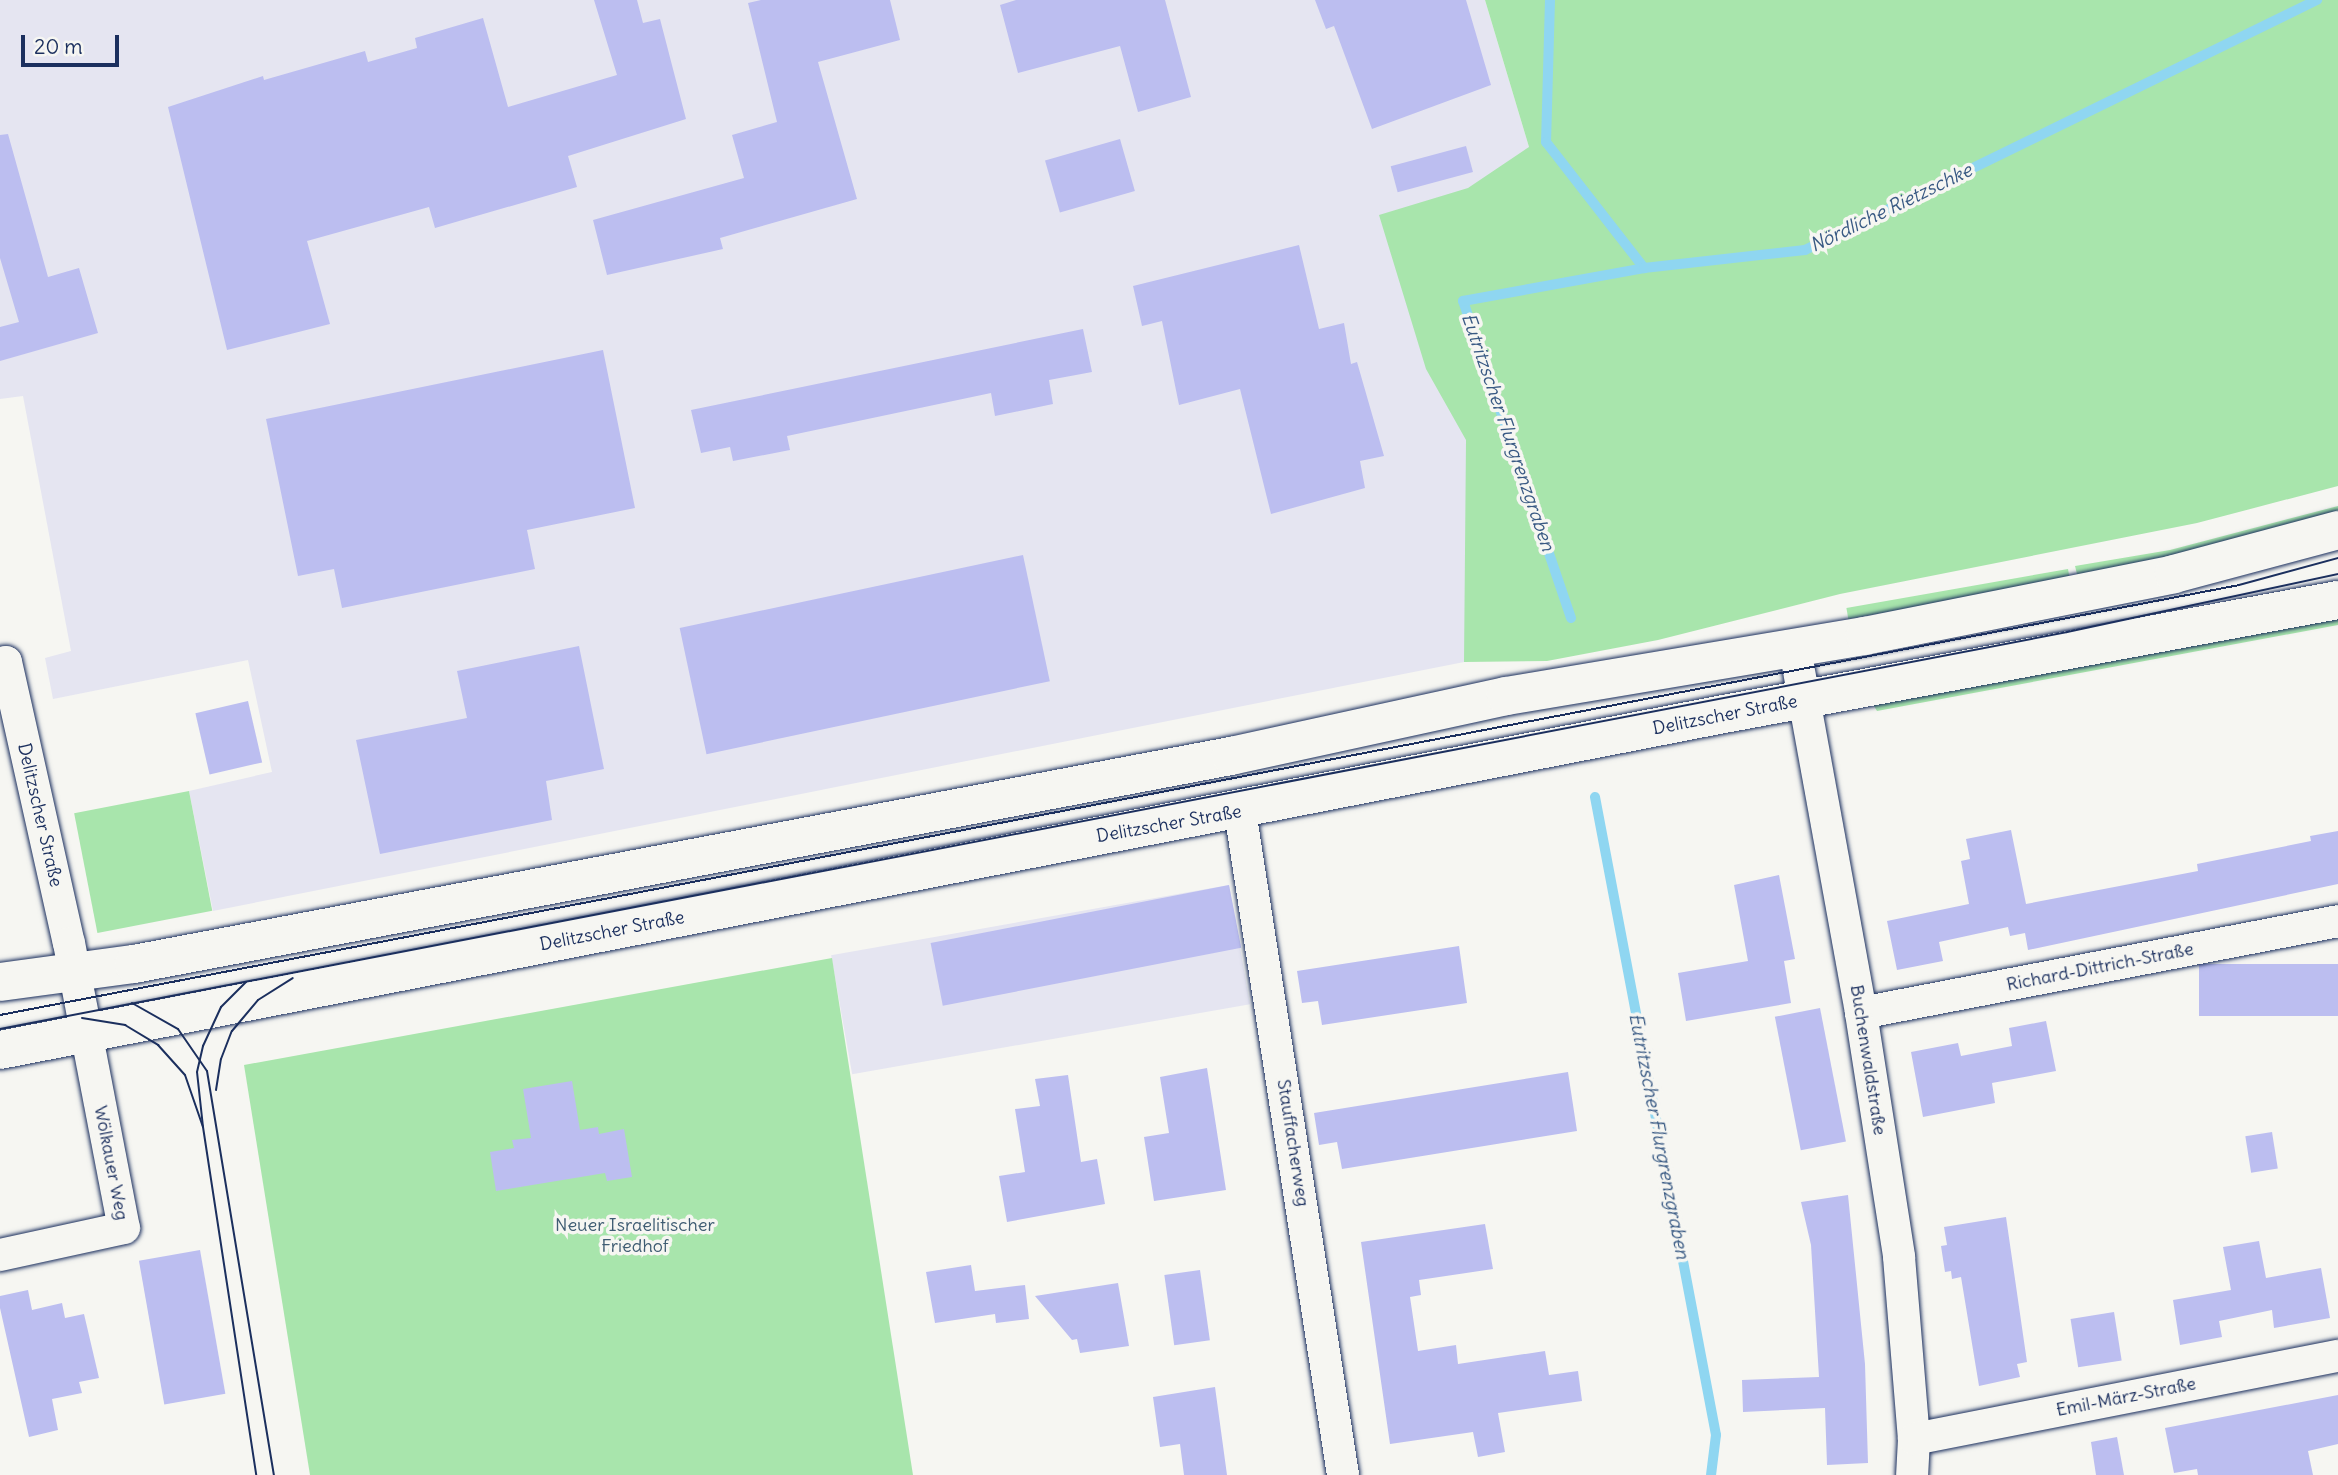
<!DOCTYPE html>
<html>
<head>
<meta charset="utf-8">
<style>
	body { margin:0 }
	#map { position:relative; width:2338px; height:1475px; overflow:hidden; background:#f6f6f2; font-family:Delius,sans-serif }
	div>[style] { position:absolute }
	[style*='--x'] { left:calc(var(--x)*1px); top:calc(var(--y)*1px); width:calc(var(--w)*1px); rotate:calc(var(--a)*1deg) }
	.built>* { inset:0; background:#e5e5f1; transform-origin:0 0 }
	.green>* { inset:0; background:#a8e5ac; transform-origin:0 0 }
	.stream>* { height:10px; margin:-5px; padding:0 5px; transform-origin:5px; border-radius:5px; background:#8fd6f1 }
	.building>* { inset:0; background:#bcbef0; transform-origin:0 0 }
	.roads { filter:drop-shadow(0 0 2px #1b2f5e) drop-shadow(0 0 2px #1b2f5e) }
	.minor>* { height:32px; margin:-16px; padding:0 16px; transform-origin:16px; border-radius:16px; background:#f6f6f2 }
	.major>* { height:38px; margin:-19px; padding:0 19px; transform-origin:19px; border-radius:19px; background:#f6f6f2 }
	.tram>* { height:2px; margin:-1px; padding:0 1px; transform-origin:1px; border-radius:1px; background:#1b2f5e }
	span { translate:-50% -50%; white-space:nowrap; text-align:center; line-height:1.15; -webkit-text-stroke:7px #f6f6f2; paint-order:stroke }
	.street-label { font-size:18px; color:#1b2f5e }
	.park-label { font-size:18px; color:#3e5c72 }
	.water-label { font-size:19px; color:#385983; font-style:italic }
	.scale { position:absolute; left:21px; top:35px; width:98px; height:32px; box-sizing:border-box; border:4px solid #1b2f5e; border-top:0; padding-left:9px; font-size:21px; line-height:24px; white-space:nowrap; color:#1b2f5e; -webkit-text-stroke:5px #f6f6f2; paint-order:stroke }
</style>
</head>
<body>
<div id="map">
	<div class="built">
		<div style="clip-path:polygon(0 0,1485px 0,1529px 147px,1567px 303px,1464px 662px,213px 911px,189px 791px,272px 772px,248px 660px,53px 699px,45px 658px,71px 651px,23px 396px,0 399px)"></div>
		<div style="left:1229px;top:885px;width:121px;height:404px;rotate:80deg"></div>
	</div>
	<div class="green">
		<div style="clip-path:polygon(1485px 0,2338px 0,2338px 486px,2197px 523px,1840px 594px,1658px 640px,1547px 661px,1464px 662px,1466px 440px,1426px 369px,1379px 215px,1468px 188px,1529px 147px)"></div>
		<div style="clip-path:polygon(2338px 506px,2338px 517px,2078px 578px,2075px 566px,2170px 550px)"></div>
		<div style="left:2068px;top:569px;width:11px;height:225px;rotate:80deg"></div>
		<div style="clip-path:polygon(2338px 610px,2338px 625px,1877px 711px,1874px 706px,1873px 697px)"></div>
		<div style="left:189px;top:791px;width:122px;height:117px;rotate:79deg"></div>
		<div style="clip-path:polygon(832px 958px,913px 1475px,310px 1475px,244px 1065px)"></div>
	</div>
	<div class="stream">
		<div style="--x:1550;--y:0;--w:142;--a:91.6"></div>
		<div style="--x:1546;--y:142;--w:160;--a:52.1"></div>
		<div style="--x:1571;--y:618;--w:335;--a:-108.8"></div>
		<div style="--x:1463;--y:301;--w:184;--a:-10.3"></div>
		<div style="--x:1644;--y:268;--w:162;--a:-6.4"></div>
		<div style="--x:1805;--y:250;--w:570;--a:-26.03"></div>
		<div style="--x:1595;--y:797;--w:649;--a:79.26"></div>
		<div style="--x:1716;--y:1435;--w:40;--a:97.1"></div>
	</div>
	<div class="building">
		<div style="clip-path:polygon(594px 0,637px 0,643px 23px,660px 19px,686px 119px,568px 156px,577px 187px,435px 228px,429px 207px,307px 241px,330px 324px,227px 350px,168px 107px,263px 76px,264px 80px,365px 51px,368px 62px,417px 48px,415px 38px,483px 18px,508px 107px,617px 75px)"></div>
		<div style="clip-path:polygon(761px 0,890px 0,900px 40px,818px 62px,857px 199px,720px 238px,723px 249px,607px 275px,593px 220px,744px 178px,732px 135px,777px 122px,748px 3px)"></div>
		<div style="clip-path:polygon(1016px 0,1165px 0,1191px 97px,1138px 112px,1120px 46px,1018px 73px,1000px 5px)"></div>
		<div style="clip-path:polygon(1315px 0,1466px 0,1491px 85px,1372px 129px,1334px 26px,1326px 29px)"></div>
		<div style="clip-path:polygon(8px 134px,48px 277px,79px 268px,98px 333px,0 361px,0 327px,19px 322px,0 258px,0 135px)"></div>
		<div style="left:1120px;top:139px;width:54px;height:78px;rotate:74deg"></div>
		<div style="left:1466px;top:146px;width:27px;height:78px;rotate:75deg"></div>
		<div style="clip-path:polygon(1299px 245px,1319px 329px,1344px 323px,1351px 364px,1357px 362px,1384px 456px,1360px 461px,1365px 488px,1271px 514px,1240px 389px,1179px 405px,1162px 321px,1142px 326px,1133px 286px)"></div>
		<div style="clip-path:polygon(1083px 329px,1092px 372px,1049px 380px,1053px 404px,995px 416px,991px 393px,787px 436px,790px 450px,733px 461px,730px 447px,701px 453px,691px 410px)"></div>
		<div style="clip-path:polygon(603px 350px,635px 508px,527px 530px,535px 569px,342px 608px,334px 569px,298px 576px,266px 419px)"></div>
		<div style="left:1023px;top:555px;width:129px;height:351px;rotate:78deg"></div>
		<div style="clip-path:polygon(579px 646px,604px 769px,546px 781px,552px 820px,380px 854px,356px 740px,467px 718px,457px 671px)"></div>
		<div style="left:248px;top:701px;width:63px;height:54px;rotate:77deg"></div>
		<div style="clip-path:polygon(2011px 830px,2026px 904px,2198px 871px,2197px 864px,2311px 841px,2310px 836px,2338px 831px,2338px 884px,2028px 950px,2025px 933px,2010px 936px,2008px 927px,1939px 942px,1943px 961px,1897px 970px,1887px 921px,1969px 904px,1961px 861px,1970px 859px,1966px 839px)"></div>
		<div style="clip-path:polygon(1779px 875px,1795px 959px,1784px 961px,1791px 1003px,1686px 1021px,1678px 973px,1748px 961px,1734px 885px)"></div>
		<div style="left:1229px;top:885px;width:64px;height:304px;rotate:79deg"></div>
		<div style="clip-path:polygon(1459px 946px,1467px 1003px,1322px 1025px,1318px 1001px,1302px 1003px,1297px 971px)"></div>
		<div style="left:2338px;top:964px;width:52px;height:139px;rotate:90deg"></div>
		<div style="left:1820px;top:1008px;width:136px;height:46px;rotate:79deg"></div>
		<div style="clip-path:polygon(2046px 1021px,2056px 1071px,1992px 1083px,1995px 1103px,1923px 1117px,1911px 1052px,1958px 1043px,1961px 1056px,2012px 1046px,2009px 1028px)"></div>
		<div style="clip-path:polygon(1207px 1068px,1226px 1190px,1154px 1201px,1144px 1137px,1169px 1133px,1160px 1077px)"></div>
		<div style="clip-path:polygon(1568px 1072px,1577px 1131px,1342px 1169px,1337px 1142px,1319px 1145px,1314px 1113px)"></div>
		<div style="clip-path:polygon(1068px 1075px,1081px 1162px,1097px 1159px,1105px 1204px,1007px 1222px,999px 1176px,1025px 1172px,1015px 1109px,1040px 1106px,1035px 1079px)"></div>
		<div style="clip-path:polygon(572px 1081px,580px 1130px,598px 1127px,599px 1134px,624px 1129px,632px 1177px,607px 1181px,605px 1173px,496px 1191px,490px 1152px,514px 1148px,512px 1140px,531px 1138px,523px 1089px)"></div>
		<div style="left:2272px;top:1132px;width:37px;height:27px;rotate:81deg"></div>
		<div style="clip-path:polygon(1848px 1195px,1865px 1364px,1868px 1463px,1827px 1465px,1825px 1408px,1743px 1412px,1742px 1380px,1819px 1377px,1811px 1245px,1801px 1202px)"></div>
		<div style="clip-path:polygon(2006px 1217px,2027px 1362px,2017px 1364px,2020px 1377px,1979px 1386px,1961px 1277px,1952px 1279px,1951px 1271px,1945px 1272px,1941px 1246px,1947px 1245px,1944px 1227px)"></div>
		<div style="clip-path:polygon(1485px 1224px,1493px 1269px,1419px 1280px,1421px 1295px,1410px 1297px,1418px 1351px,1456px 1345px,1458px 1364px,1545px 1351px,1549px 1375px,1578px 1371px,1582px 1401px,1498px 1413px,1505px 1452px,1478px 1457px,1473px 1432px,1390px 1444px,1361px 1242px)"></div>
		<div style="clip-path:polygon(2259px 1241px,2266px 1278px,2321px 1268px,2330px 1318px,2274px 1328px,2272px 1310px,2219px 1321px,2222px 1337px,2180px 1345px,2173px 1300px,2231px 1290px,2223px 1247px)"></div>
		<div style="left:200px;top:1250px;width:146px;height:62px;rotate:80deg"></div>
		<div style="clip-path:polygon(971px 1265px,975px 1291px,1025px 1285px,1029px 1319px,996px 1323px,995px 1314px,935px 1323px,926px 1272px)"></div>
		<div style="left:1200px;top:1270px;width:71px;height:36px;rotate:82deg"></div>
		<div style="clip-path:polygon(1118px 1283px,1129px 1346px,1080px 1353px,1077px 1339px,1072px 1340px,1035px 1296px)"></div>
		<div style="clip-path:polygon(28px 1290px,32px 1310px,62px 1303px,65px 1318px,84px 1314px,99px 1378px,79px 1382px,82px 1393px,52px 1399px,58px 1430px,29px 1437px,0 1308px,0 1296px)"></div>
		<div style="left:2114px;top:1312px;width:49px;height:44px;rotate:81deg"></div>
		<div style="clip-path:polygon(1215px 1387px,1227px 1475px,1184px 1475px,1180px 1444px,1160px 1447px,1153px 1397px)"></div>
		<div style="clip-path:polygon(2338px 1395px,2338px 1444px,2308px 1451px,2313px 1475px,2198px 1475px,2197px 1469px,2174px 1473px,2165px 1428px)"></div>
		<div style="clip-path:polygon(2117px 1437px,2124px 1475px,2096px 1475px,2091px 1442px)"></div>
	</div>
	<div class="roads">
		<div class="minor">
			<div style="--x:1795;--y:649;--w:370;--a:79.7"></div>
			<div style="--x:1861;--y:1013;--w:247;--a:81.1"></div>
			<div style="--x:1899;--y:1257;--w:183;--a:85.3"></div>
			<div style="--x:1914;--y:1439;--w:36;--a:93"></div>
			<div style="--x:0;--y:663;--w:6;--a:-9"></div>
			<div style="--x:6;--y:662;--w:288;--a:77.4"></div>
			<div style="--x:69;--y:943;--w:290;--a:79.1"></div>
			<div style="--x:124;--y:1228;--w:127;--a:167.7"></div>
			<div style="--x:1240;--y:811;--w:672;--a:81.18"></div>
			<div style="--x:1861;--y:1013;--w:486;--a:-10.9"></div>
			<div style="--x:1914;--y:1439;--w:432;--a:-11.1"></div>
		</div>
		<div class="major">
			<div style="--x:0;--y:982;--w:135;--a:-7.7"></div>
			<div style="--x:134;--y:964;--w:1117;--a:-10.74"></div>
			<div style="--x:1231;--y:756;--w:281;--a:-12.3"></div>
			<div style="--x:1506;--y:696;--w:364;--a:-9.5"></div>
			<div style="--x:1865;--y:636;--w:315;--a:-11.3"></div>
			<div style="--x:2174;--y:574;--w:170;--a:-15"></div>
			<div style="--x:0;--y:1050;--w:1756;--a:-11.03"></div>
			<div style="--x:1724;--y:714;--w:624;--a:-10.52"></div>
		</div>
	</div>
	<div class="tram">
		<div style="--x:132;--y:1003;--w:53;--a:29.5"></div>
		<div style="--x:178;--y:1029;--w:51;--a:55.4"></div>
		<div style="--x:207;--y:1071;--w:410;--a:80.6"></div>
		<div style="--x:0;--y:1015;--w:2280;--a:-10.87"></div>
		<div style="--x:2239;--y:585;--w:103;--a:-15.3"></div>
		<div style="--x:82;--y:1018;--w:44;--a:9.2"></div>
		<div style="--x:125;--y:1025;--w:39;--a:31"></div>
		<div style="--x:158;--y:1045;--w:40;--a:48"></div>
		<div style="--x:185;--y:1075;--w:55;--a:70.9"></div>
		<div style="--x:203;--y:1127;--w:55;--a:-96.2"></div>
		<div style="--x:197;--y:1072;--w:27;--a:-77"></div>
		<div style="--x:203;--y:1046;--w:43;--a:-65.2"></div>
		<div style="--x:221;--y:1007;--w:35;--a:-45"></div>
		<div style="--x:0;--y:1029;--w:2105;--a:-10.87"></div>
		<div style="--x:2067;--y:632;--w:277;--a:-12.1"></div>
		<div style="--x:216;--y:1090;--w:31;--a:-81"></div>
		<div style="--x:221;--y:1059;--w:30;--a:-69"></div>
		<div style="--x:232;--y:1031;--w:40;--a:-50"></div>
		<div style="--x:258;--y:1000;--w:41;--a:-32.2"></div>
		<div style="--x:203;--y:1127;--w:352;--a:81.3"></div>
	</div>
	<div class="street-label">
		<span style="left:1725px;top:715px;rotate:-11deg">Delitzscher Straße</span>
		<span style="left:40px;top:815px;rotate:77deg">Delitzscher Straße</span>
		<span style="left:1169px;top:824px;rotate:-10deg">Delitzscher Straße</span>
		<span style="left:612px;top:931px;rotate:-11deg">Delitzscher Straße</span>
		<span style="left:2100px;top:967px;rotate:-11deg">Richard-Dittrich-Straße</span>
		<span style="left:1868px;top:1060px;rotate:81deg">Buchenwaldstraße</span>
		<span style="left:1293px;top:1143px;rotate:81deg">Stauffacherweg</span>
		<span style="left:111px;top:1163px;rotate:79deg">Wölkauer Weg</span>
		<span style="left:2126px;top:1397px;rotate:-11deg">Emil-März-Straße</span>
	</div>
	<div class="park-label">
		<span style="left:635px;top:1236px">Neuer Israelitischer<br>Friedhof</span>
	</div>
	<div class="water-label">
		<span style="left:1891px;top:208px;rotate:-26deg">Nördliche Rietzschke</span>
		<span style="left:1508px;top:432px;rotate:71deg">Eutritzscher Flurgrenzgraben</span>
		<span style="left:1659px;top:1136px;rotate:79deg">Eutritzscher Flurgrenzgraben</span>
	</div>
	<div class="scale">20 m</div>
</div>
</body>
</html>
